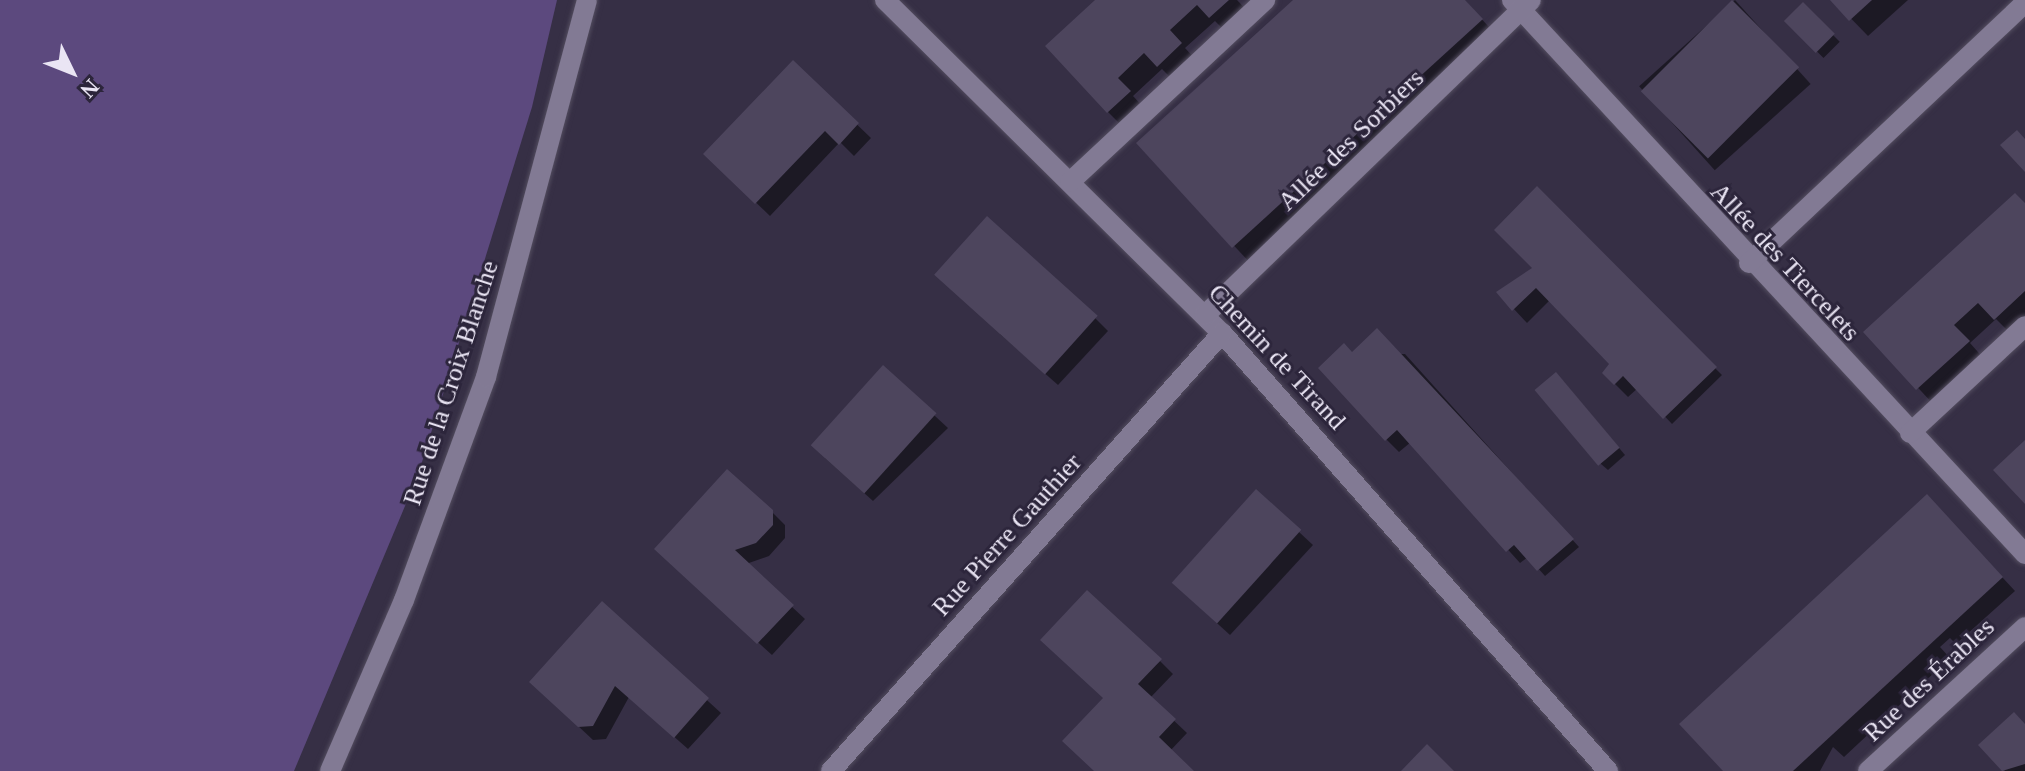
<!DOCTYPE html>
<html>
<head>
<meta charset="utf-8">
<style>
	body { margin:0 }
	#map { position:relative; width:2025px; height:771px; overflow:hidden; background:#362f45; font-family:Georgia,serif }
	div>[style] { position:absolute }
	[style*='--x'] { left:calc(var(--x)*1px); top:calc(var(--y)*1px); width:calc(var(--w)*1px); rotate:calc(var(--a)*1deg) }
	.green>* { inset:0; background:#5c497e }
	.shadow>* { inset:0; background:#0007; transform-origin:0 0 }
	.building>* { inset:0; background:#4d455d; transform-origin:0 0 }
	.roads { filter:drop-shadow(0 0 2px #534d5f) drop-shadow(0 0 2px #534d5f) }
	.minor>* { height:20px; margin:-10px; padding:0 10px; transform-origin:10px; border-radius:10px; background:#827a94 }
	span { translate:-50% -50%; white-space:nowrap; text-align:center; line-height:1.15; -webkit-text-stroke:6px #2c253b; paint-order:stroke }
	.street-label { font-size:26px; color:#eae5f4 }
	.north { position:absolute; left:32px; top:32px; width:80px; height:80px; -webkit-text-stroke:6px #2c253b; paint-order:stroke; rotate:133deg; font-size:22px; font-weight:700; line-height:32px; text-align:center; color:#eae5f4 }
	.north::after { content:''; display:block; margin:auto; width:28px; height:36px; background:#eae5f4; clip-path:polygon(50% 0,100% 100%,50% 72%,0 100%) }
</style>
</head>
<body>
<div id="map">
	<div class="green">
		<div style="clip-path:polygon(0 0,557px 0,532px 107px,418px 475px,294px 771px,0 771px)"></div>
	</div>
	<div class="shadow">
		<div style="clip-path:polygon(1098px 0,1237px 0,1250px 14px,1228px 34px,1215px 21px,1185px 48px,1198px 62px,1176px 83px,1162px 69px,1133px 96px,1146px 110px,1125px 129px,1108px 112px)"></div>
		<div style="clip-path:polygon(1296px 0,1464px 0,1501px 40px,1253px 266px,1139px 144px)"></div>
		<div style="left:1735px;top:0;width:113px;height:129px;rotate:48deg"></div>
		<div style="clip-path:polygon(1833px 0,1908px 0,1868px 36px)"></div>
		<div style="left:1803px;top:5px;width:52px;height:23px;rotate:45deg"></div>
		<div style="clip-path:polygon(793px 63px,871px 138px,854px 156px,840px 142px,770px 216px,705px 154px)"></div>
		<div style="clip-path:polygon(2025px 205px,2025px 324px,2012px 335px,1996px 319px,1970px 343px,1985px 360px,1935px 406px,1866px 332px)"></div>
		<div style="clip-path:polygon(1581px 235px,1722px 375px,1672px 424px,1638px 388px,1628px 397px,1604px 373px,1612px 363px,1550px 300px,1527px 323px,1499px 293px)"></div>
		<div style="clip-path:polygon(1095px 318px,1108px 331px,1058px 385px,1000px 334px)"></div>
		<div style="clip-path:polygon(1405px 354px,1579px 547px,1545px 576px,1528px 557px,1520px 563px,1411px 442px,1399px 452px,1386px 439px,1353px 355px)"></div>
		<div style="clip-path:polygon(883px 368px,948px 428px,873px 501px,825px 458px)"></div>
		<div style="clip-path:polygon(1563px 381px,1625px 455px,1608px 470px,1601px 464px)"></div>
		<div style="clip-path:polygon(1256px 492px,1313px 545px,1230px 635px,1186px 595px)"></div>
		<div style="clip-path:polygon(1940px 510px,2015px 591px,1956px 644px,1950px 638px,1940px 647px,1950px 658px,1844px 757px,1833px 747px,1820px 771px,1726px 771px)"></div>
		<div style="clip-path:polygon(771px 511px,785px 525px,785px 538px,769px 556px,746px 564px,805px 619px,772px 655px,669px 562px)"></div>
		<div style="clip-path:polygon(602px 604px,721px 713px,688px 749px,629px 697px,606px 739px,593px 740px,545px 695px)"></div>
		<div style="clip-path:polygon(1160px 661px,1173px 674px,1150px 698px,1187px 733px,1170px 751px,1191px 771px,1096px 771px,1065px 741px)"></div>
		<div style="clip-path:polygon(2025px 726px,2025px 771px,2005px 771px,1981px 745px)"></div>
	</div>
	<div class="building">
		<div style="clip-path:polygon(1095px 0,1229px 0,1209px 18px,1197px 5px,1170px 30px,1182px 43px,1157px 67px,1144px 53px,1118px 78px,1131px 91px,1107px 113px,1045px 46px)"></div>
		<div style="clip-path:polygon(1293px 0,1465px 0,1483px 19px,1232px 248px,1136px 143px)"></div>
		<div style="left:1732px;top:0;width:95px;height:129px;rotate:45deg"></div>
		<div style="clip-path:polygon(1830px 0,1872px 0,1849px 21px)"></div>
		<div style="left:1803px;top:2px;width:45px;height:27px;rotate:45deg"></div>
		<div style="clip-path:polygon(793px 60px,859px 123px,839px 145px,825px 131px,755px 204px,703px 154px)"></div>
		<div style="clip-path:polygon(2017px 130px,2025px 139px,2025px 172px,2000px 145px)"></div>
		<div style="clip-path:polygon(1537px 186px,1717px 367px,1663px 419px,1623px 376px,1614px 385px,1602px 373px,1609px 364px,1536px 288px,1512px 311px,1496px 292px,1532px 268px,1494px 230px)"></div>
		<div style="clip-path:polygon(2015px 193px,2025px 203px,2025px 291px,1994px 320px,1978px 303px,1954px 325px,1970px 341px,1916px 390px,1863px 332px)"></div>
		<div style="left:987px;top:216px;width:149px;height:79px;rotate:42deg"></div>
		<div style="clip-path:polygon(1377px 328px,1574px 539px,1537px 571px,1514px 545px,1506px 552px,1397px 430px,1385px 441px,1318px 368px,1344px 343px,1352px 352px)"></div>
		<div style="left:883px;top:365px;width:72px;height:108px;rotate:42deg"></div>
		<div style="left:1556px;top:372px;width:99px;height:28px;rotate:50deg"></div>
		<div style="clip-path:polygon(2025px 440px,2025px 504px,1993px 470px)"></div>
		<div style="clip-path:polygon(727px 469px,773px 510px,773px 525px,756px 543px,735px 550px,794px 605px,757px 644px,654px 549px)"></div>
		<div style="left:1256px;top:489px;width:61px;height:126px;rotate:42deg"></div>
		<div style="clip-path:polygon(1927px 494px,2003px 577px,1793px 771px,1723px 771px,1679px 724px)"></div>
		<div style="clip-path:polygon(1087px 590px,1162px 659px,1138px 684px,1176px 719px,1159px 737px,1194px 771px,1094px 771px,1062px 741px,1103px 698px,1040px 640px)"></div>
		<div style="clip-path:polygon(602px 601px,709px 698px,674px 738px,615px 686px,593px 726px,578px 727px,529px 682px)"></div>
		<div style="clip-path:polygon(2014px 712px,2025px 724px,2025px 764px,2002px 771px,1978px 745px)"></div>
		<div style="clip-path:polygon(1427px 744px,1454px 771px,1401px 771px)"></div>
	</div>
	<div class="roads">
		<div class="minor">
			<div style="--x:885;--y:0;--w:474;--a:44.7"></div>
			<div style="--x:1222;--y:333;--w:584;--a:48.61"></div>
			<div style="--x:1512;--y:0;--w:755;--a:47.2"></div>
			<div style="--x:1070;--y:182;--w:267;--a:-43"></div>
			<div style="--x:1749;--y:263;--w:379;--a:-43.3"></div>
			<div style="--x:1205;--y:315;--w:453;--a:-44"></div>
			<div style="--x:1910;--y:433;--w:157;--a:-42.9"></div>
			<div style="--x:330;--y:771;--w:186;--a:-66.6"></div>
			<div style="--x:404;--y:600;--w:238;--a:-69.8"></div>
			<div style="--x:486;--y:377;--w:390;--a:-75"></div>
			<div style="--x:831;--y:771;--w:587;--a:-48.24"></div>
			<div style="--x:1868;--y:771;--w:213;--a:-42.5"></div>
		</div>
	</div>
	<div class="street-label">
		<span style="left:1351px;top:140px;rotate:-44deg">Allée des Sorbiers</span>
		<span style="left:1785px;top:262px;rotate:47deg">Allée des Tiercelets</span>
		<span style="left:1277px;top:357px;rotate:47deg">Chemin de Tirand</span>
		<span style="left:451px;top:383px;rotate:-72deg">Rue de la Croix Blanche</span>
		<span style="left:1007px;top:535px;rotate:-48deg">Rue Pierre Gauthier</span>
		<span style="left:1929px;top:680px;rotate:-43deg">Rue des Érables</span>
	</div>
	<div class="north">N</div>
</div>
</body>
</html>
